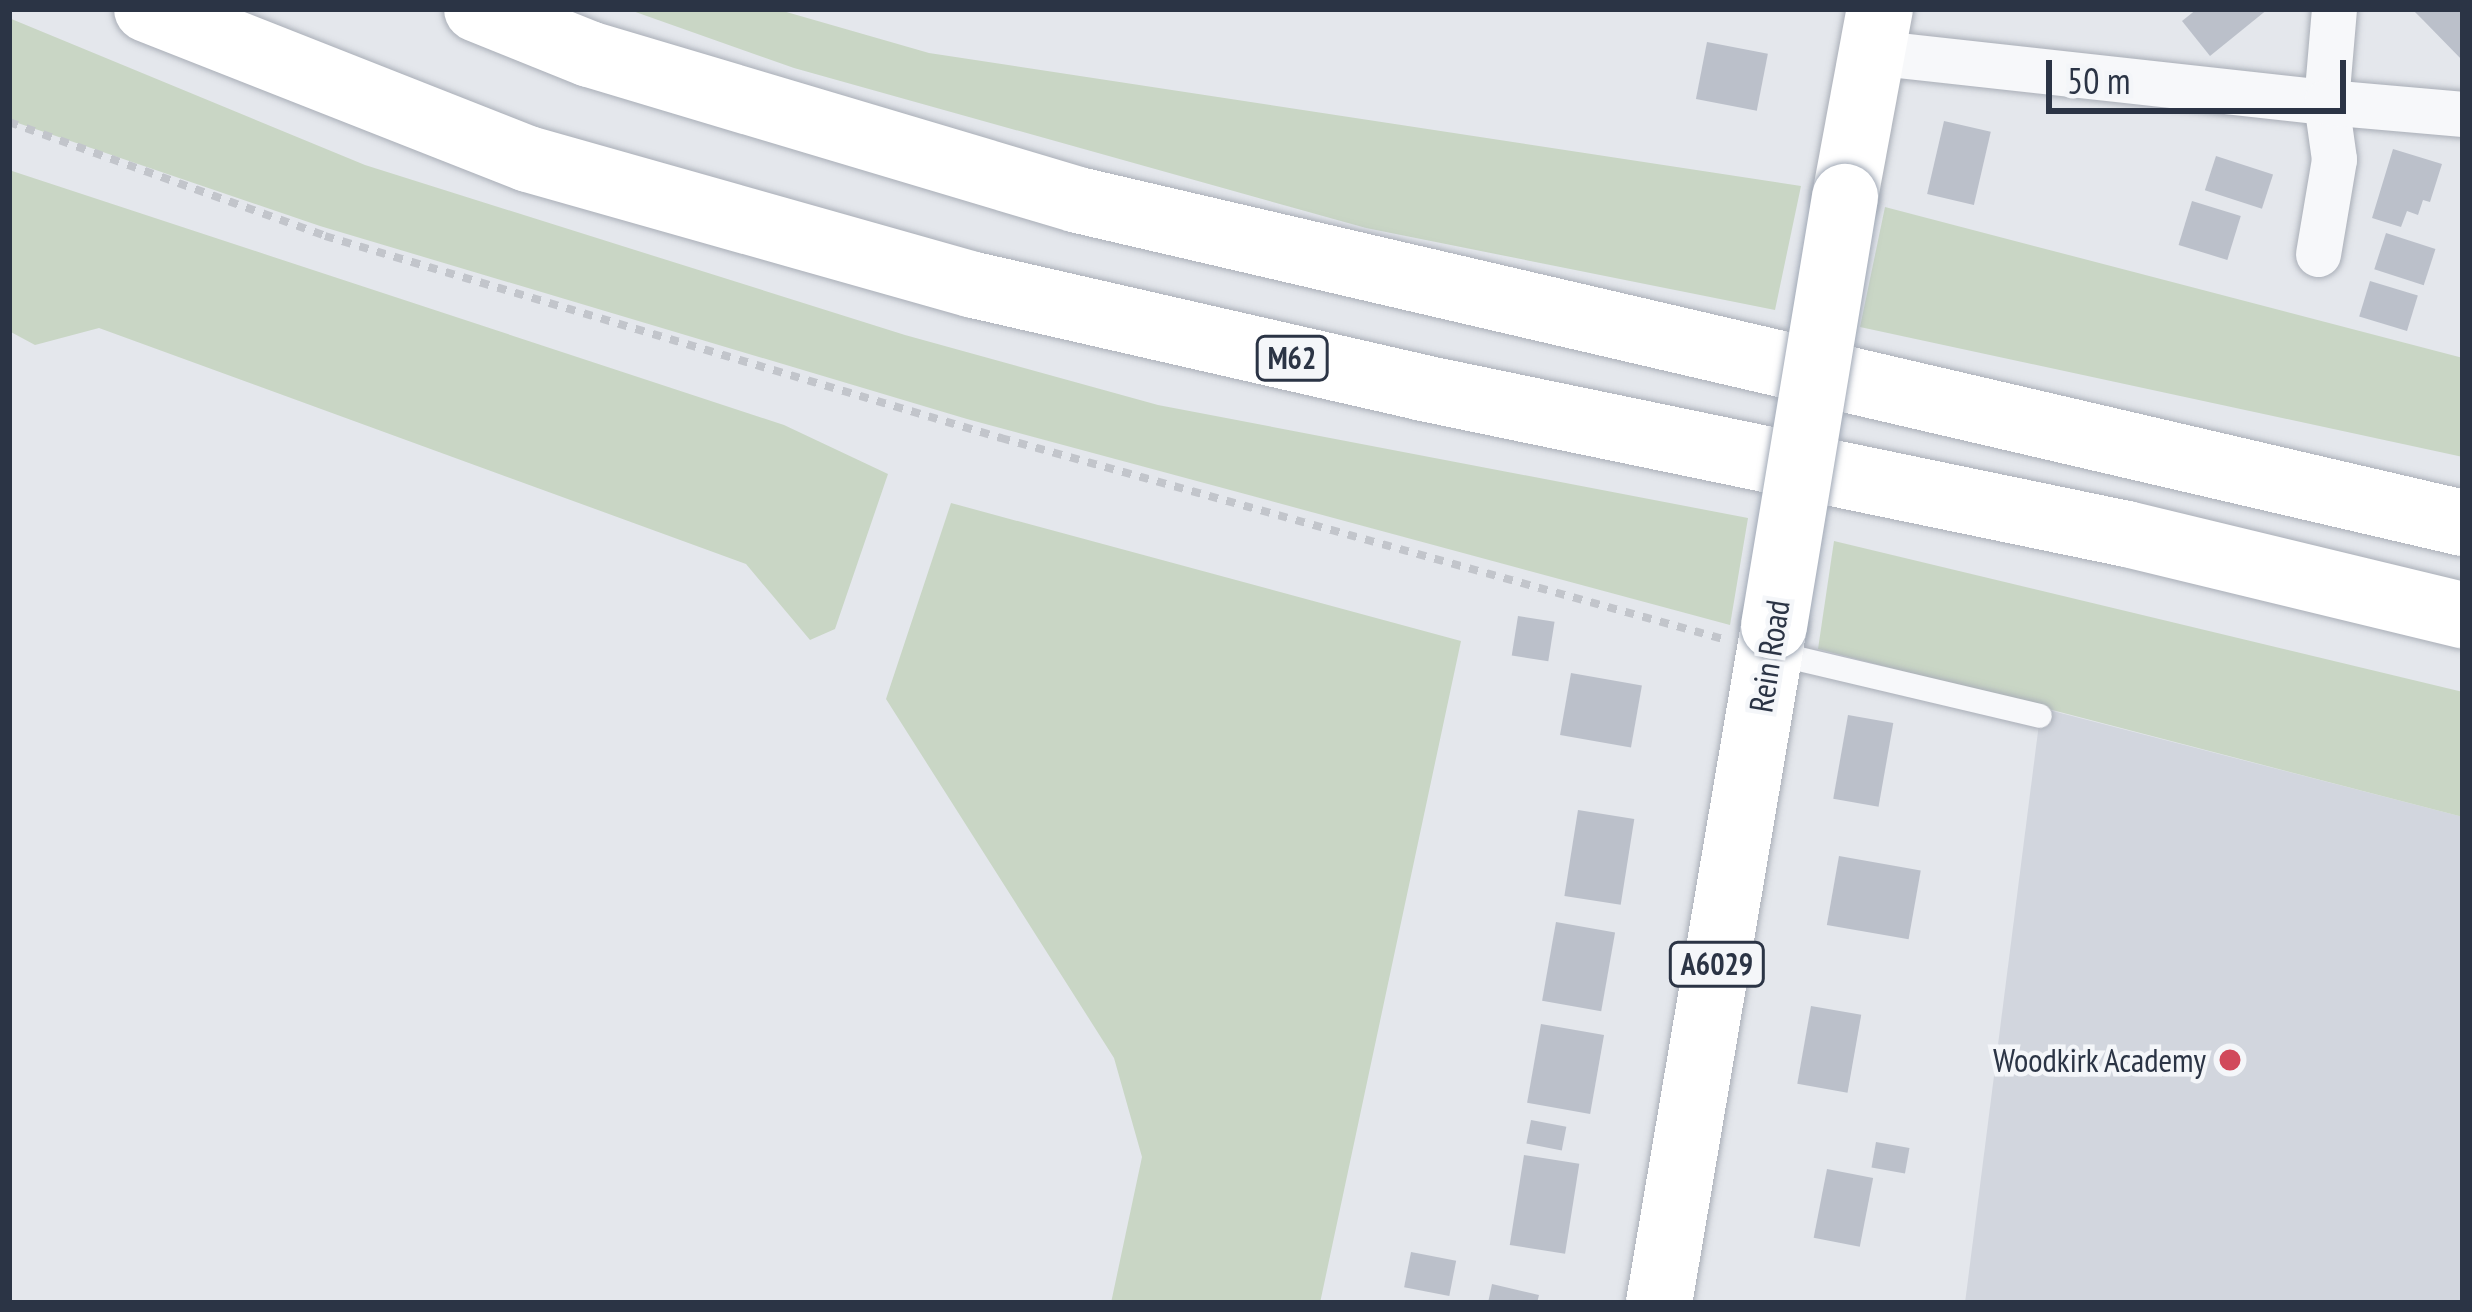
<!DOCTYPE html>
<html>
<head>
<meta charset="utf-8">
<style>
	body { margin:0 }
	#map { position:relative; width:2472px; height:1312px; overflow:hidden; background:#e4e7ec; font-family:"PT Sans Narrow",sans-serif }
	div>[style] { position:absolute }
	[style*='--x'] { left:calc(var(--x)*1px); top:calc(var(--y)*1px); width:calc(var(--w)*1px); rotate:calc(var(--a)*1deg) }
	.built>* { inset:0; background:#d2d6de }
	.green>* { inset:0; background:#c9d6c5 }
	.building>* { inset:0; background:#bbc0ca; transform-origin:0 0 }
	.path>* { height:8px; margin-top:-4px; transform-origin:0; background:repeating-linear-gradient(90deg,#c2c5cb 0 9px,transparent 0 18px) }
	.roads { filter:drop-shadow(0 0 3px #a9aeb7) drop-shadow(0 0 3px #a9aeb7) }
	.lane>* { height:24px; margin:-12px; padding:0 12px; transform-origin:12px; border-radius:12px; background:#f7f8fa }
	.street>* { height:45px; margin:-22.5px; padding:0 22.5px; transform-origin:22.5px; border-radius:22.5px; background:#f7f8fa }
	.primary>* { height:66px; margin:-33px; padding:0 33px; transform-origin:33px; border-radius:33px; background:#fff }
	.highway>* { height:66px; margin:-33px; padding:0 33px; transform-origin:33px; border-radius:33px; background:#fff }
	.bridges { filter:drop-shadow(0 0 3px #a3abb8) drop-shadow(0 0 3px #a3abb8) }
	.primary-bridge>* { height:66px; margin:-33px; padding:0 33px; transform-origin:33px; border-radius:33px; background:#fff }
	.dots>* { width:33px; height:33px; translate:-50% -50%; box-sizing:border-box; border:6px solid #f4f6f9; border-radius:50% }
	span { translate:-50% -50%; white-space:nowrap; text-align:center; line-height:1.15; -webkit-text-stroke:9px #f4f6f9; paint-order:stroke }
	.shield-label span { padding:3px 9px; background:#f4f6f9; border:3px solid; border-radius:9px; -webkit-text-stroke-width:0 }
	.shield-label { font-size:30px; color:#2b3445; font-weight:700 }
	.street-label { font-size:33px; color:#2b3445 }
	.poi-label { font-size:33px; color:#2b3445 }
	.right { translate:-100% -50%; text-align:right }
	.frame { position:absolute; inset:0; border:12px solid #2b3445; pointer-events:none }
	.scale { position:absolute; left:2046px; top:60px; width:300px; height:54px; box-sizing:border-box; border:6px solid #2b3445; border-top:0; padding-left:15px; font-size:36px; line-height:42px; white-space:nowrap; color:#2b3445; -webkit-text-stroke:9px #f4f6f9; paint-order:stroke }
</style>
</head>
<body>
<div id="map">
	<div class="built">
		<div style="clip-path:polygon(2041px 708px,2463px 817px,2463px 1303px,1965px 1303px)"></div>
	</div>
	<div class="green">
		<div style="clip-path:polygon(627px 9px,776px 9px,929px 53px,1801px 186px,1775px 310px,1366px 228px,794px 68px)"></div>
		<div style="clip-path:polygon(9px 18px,365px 165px,905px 335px,1158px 405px,1748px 518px,1730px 625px,967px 419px,320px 226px,9px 120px)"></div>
		<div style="clip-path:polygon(9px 170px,784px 425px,888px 474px,835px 629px,810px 640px,746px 564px,99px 328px,35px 345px,9px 331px)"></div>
		<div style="clip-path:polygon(1885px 207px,2463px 358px,2463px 457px,1860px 327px)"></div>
		<div style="clip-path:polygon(951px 503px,1461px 641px,1320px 1303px,1111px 1303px,1142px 1157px,1114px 1058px,886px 699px)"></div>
		<div style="clip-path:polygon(1834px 541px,2463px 692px,2463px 817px,1818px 649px)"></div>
	</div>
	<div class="building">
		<div style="clip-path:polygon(2197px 9px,2268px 9px,2210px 56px,2182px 21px)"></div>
		<div style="clip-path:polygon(2412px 9px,2463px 9px,2463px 61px,2423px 20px)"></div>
		<div style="left:1707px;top:42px;width:62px;height:58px;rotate:11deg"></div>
		<div style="left:1944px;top:121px;width:48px;height:75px;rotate:13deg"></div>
		<div style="clip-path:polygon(2393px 149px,2442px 164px,2430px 202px,2423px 200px,2418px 215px,2407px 211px,2401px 227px,2372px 218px)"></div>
		<div style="left:2216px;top:156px;width:60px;height:36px;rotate:18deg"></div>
		<div style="left:2192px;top:201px;width:51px;height:46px;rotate:17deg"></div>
		<div style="left:2386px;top:233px;width:52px;height:38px;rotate:18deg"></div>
		<div style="left:2370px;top:281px;width:50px;height:37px;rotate:17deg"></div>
		<div style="left:1518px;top:616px;width:37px;height:40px;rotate:9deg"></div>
		<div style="left:1571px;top:673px;width:72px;height:63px;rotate:10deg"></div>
		<div style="left:1848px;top:715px;width:46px;height:85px;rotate:10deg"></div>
		<div style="left:1578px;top:810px;width:57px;height:87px;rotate:9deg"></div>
		<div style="left:1839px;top:856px;width:83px;height:70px;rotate:10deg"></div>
		<div style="left:1556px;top:922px;width:60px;height:80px;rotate:10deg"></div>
		<div style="left:1811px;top:1006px;width:51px;height:79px;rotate:10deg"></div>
		<div style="left:1541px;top:1024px;width:64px;height:80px;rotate:10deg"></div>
		<div style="left:1531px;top:1120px;width:36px;height:24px;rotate:11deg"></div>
		<div style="left:1876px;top:1142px;width:34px;height:26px;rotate:10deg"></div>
		<div style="left:1524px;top:1155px;width:56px;height:91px;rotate:9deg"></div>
		<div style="left:1827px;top:1169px;width:47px;height:70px;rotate:11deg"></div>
		<div style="left:1411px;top:1252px;width:46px;height:36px;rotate:11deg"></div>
		<div style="clip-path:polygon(1492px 1284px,1539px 1295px,1537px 1303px,1488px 1303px)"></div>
	</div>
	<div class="path">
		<div style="--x:9;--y:122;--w:336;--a:19.8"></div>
		<div style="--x:325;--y:236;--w:706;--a:16.64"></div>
		<div style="--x:1001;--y:438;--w:749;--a:15.56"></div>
	</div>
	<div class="roads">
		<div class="lane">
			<div style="--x:1774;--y:653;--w:273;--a:13.3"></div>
		</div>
		<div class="street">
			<div style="--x:1872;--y:52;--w:457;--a:6.3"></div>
			<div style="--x:2326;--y:102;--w:93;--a:-85.1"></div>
			<div style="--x:2318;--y:254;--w:96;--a:-80.4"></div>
			<div style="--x:2334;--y:159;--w:58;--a:-98"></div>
			<div style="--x:2326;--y:102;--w:138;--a:5"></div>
		</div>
		<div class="primary">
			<div style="--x:1845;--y:197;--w:191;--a:-79.5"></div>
			<div style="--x:1659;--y:1303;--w:687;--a:-80.36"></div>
		</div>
		<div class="highway">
			<div style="--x:147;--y:9;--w:409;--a:21.5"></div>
			<div style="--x:528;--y:159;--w:463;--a:15.8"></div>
			<div style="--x:974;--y:285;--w:461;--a:12.9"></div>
			<div style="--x:1423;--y:388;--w:719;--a:11.72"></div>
			<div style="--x:2127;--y:534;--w:346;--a:13.6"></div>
			<div style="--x:477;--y:9;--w:121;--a:21.9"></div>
			<div style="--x:589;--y:54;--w:510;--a:16.62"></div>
			<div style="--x:1078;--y:200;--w:1422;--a:13.13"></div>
		</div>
	</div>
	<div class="bridges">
		<div class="primary-bridge">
			<div style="--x:1774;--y:626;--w:435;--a:-80.6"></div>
		</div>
	</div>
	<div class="dots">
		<div style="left:2230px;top:1060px;background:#d1495b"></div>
	</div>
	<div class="shield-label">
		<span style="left:1292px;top:358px">M62</span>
		<span style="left:1717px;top:964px">A6029</span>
	</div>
	<div class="street-label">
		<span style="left:1769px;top:656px;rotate:-81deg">Rein Road</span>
	</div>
	<div class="poi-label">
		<span class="right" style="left:2206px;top:1060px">Woodkirk Academy</span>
	</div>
	<div class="frame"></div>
	<div class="scale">50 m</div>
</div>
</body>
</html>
